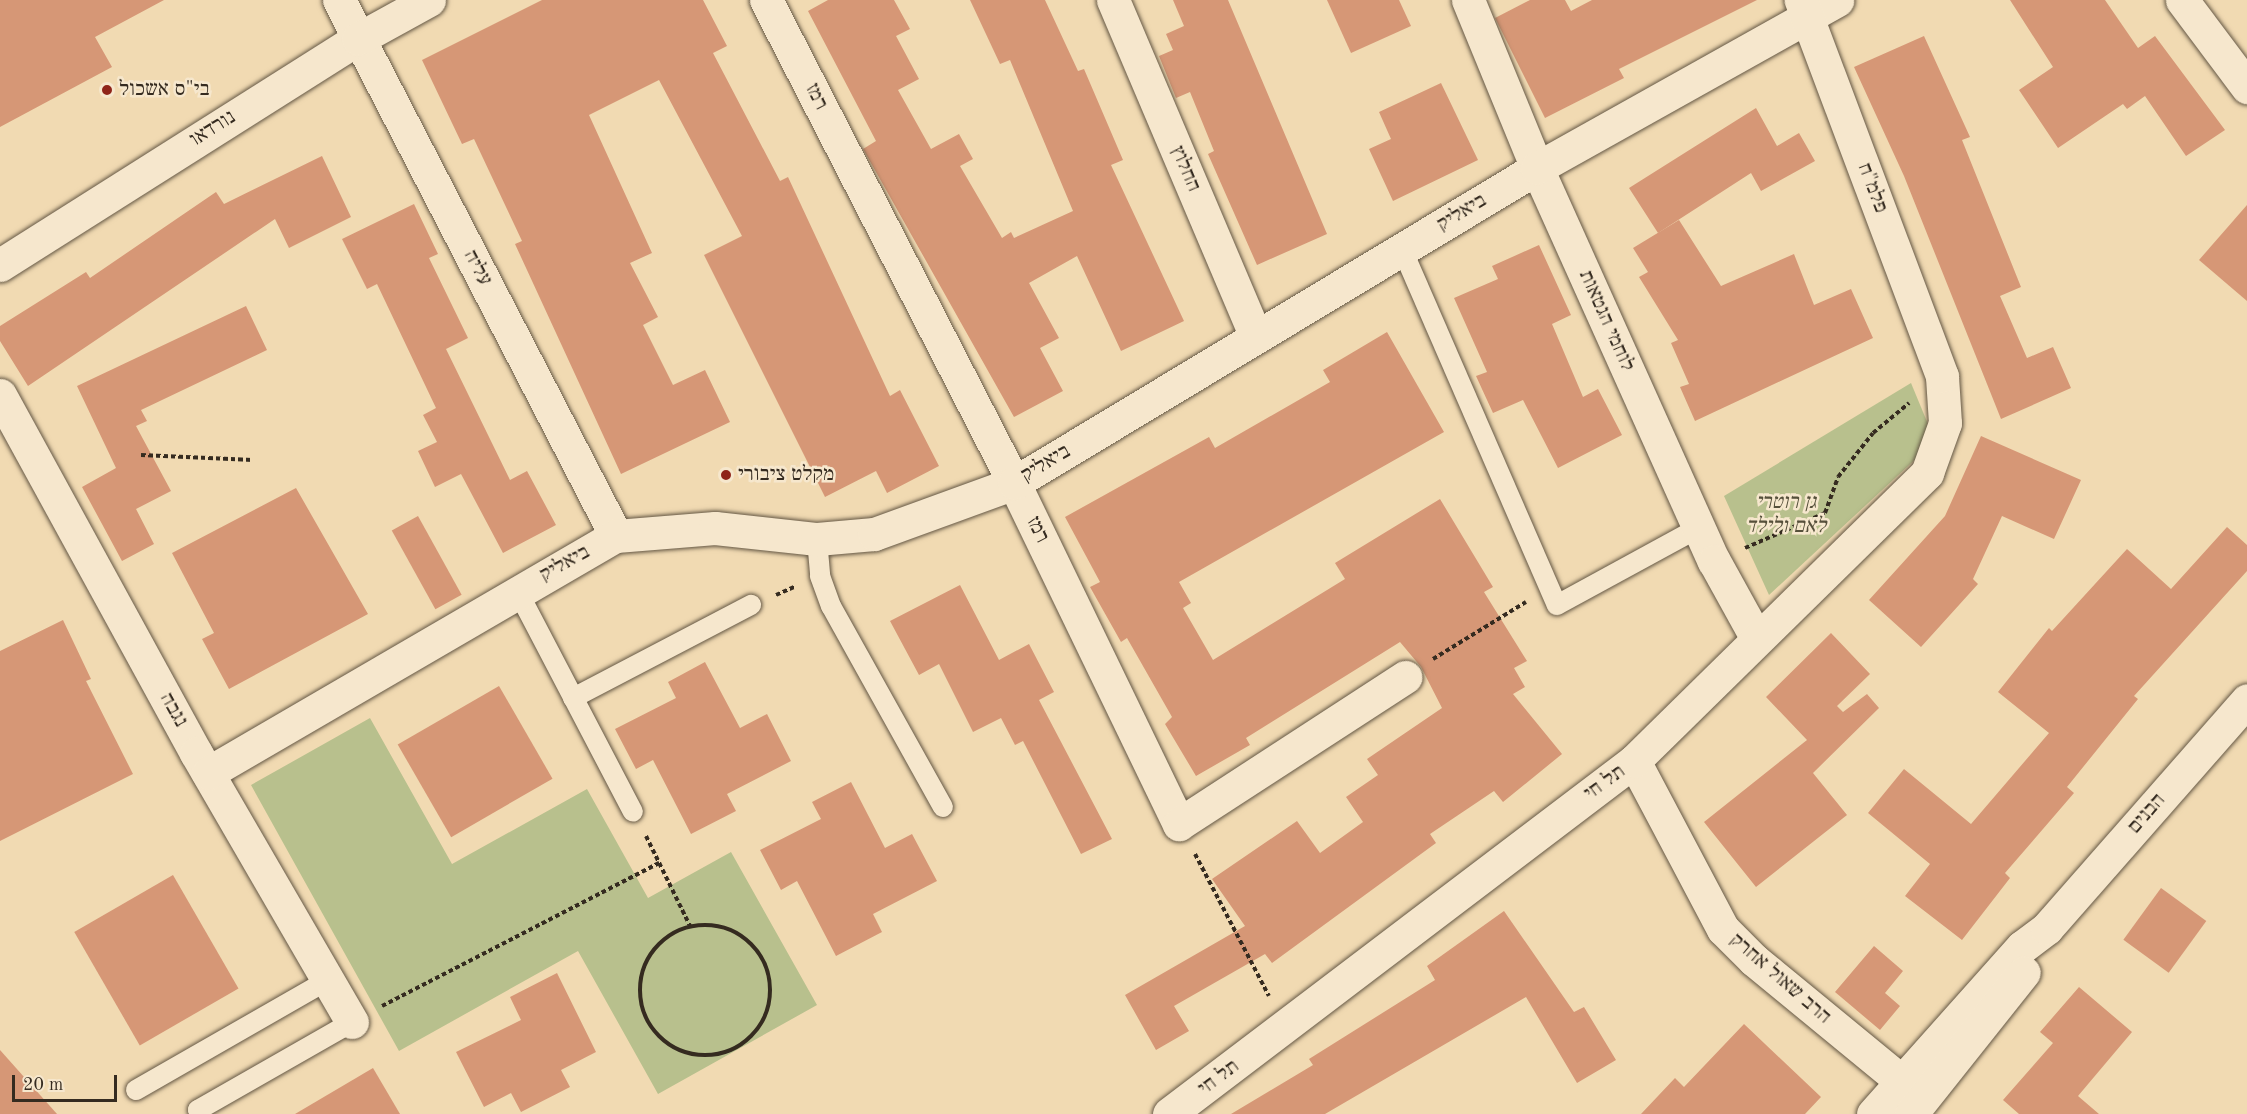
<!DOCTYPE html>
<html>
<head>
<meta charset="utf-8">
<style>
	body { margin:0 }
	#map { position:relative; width:2247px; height:1114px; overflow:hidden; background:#f1dab2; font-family:"Old Standard TT","Frank Ruhl Libre",serif }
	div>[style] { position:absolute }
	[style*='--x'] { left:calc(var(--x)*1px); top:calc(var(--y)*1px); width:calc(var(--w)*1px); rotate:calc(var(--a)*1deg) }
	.green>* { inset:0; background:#b8c08d }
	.building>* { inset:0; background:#d69776; transform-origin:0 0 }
	.path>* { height:4px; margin-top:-2px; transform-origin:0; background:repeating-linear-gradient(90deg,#352b20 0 4.5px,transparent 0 7.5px) }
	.path>.ring { margin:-2px; padding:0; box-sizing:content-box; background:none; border:4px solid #352b20; border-radius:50% }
	.roads { filter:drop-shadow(0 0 2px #645744) drop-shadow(0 0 2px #645744) }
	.lane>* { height:20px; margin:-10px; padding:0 10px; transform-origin:10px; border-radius:10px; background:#f6e7cd }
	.street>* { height:33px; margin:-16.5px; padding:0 16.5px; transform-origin:16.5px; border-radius:16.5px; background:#f6e7cd }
	.secondary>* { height:33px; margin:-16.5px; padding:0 16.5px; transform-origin:16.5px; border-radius:16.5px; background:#f6e7cd }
	.dots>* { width:16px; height:16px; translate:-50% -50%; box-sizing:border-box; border:3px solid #f6e7cd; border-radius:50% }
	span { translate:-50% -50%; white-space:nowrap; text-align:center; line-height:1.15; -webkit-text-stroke:5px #f6e7cd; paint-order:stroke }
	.poi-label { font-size:21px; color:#352b20 }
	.left { translate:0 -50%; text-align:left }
	.street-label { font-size:21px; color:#352b20 }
	.park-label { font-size:21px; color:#56503b; font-style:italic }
	.scale { position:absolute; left:12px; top:1075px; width:105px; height:27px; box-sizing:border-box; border:3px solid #352b20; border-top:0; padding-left:8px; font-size:18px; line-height:21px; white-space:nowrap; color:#352b20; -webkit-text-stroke:4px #f6e7cd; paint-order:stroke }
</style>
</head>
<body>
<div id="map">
	<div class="green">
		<div style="clip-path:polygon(1911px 383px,1935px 441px,1769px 595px,1724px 496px)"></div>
		<div style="clip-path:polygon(370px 718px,452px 864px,587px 789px,648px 898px,731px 852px,817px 1005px,658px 1094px,578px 951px,399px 1051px,251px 785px)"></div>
	</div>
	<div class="building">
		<div style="clip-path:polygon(0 0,164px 0,95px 37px,112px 67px,0 127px)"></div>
		<div style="clip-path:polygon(542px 0,703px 0,727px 46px,713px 53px,780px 181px,788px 177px,890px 396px,900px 390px,939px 466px,887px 493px,876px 471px,825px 497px,704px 255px,742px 236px,659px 80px,589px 115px,652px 253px,630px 263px,658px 317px,643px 325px,673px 385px,705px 370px,730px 422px,621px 474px,515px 244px,522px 241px,474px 139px,462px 144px,422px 60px)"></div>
		<div style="clip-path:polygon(828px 0,894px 0,910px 29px,896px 36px,919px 79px,898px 90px,931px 149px,959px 134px,973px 159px,960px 166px,1002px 238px,1011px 232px,1014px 238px,1073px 211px,1010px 60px,1000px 64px,970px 0,1045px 0,1078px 71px,1084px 69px,1123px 160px,1111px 165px,1184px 321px,1121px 351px,1077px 256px,1029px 283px,1059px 338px,1040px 348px,1063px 391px,1014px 417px,863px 149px,876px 141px,808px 11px)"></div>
		<div style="clip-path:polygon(1173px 0,1228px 0,1327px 234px,1257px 265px,1208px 154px,1214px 151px,1190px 92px,1176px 98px,1159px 56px,1173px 50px,1166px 34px,1184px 26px)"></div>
		<div style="clip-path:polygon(1327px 0,1399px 0,1411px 26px,1351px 53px)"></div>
		<div style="clip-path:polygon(1530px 0,1565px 0,1571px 11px,1592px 0,1757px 0,1619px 69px,1624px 78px,1545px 118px,1495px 18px)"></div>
		<div style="clip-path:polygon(2010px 0,2105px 0,2138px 48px,2155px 36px,2225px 130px,2186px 156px,2145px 96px,2127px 109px,2123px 104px,2058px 148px,2019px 90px,2053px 67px)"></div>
		<div style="clip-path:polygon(1924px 36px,1970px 137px,1962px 140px,2021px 287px,2000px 296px,2027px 358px,2053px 347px,2071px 388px,2001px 419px,1904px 176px,1854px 67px)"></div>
		<div style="clip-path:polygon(1441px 83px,1478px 160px,1393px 201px,1369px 149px,1391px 139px,1379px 112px)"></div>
		<div style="clip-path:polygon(1756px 108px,1777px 146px,1799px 133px,1815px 161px,1761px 191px,1751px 173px,1658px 233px,1629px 188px)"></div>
		<div style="clip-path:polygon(322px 156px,351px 217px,289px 248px,275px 219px,28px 386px,0 341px,0 326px,86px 272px,90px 278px,216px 192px,224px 204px)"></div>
		<div style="clip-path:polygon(414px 204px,438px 254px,429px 258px,468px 338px,446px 349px,510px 480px,527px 471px,556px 525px,503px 553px,461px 474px,435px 487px,418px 451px,437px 442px,423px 415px,436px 408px,377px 284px,367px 289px,342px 239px)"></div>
		<div style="clip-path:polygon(2247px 205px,2247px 301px,2199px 260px)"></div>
		<div style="clip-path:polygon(1679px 220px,1721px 286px,1794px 254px,1814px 305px,1851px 289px,1873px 338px,1695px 421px,1680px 387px,1689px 384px,1671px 343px,1678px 340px,1639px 277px,1648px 272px,1633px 248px)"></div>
		<div style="clip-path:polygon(1539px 245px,1571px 315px,1552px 324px,1583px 397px,1598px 389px,1622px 435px,1558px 468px,1523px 400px,1493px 413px,1476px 376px,1487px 372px,1454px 298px,1498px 279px,1492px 266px)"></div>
		<div style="clip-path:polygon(246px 306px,267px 350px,141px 410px,147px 421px,136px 426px,171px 491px,136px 509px,154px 544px,122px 561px,82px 487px,116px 468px,77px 386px)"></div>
		<div style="clip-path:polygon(1387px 332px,1444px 432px,1179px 582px,1191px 603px,1183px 608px,1213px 660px,1345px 579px,1335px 563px,1440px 499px,1493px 587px,1484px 592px,1527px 661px,1514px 668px,1525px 687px,1513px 694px,1562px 754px,1503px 802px,1494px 791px,1430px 834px,1436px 843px,1272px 963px,1265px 954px,1174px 1006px,1189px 1031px,1156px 1050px,1125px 995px,1245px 926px,1212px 879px,1297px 821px,1320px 853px,1363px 822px,1346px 797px,1378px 775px,1367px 759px,1442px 708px,1421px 667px,1400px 642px,1246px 738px,1250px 745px,1196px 776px,1165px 724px,1172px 717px,1127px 638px,1121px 642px,1090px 587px,1100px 582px,1065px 517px,1209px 437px,1215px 448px,1330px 382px,1323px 370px)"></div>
		<div style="clip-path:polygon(1981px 436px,2081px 480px,2054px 539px,2002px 516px,1973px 579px,1978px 584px,1921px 647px,1869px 600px,1945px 516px)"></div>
		<div style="clip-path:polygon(296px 488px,368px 614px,229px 689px,202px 639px,214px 633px,172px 553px)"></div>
		<div style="left:418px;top:516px;width:90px;height:30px;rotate:61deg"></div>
		<div style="clip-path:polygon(2227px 527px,2247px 545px,2247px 571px,2134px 696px,2138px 699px,2067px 787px,2074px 793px,2005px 873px,2010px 878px,1962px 940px,1905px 896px,1930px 864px,1868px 813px,1904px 769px,1971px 824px,2049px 733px,1998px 692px,2049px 628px,2052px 631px,2127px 549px,2171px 589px)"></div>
		<div style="clip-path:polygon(960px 585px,999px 660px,1029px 644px,1054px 692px,1039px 700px,1112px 839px,1081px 854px,1023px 741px,1015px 745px,1001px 718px,973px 732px,939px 664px,919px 675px,890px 621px)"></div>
		<div style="clip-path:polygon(63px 620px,91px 679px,86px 681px,133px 774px,0 841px,0 651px)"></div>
		<div style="clip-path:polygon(1831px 633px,1870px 674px,1837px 706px,1843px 712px,1867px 694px,1879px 708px,1813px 773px,1847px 815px,1756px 887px,1704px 822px,1807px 740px,1766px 697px)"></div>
		<div style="clip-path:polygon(705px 662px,740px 728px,767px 714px,791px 761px,727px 794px,736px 811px,691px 834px,653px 760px,636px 769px,615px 729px,676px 698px,668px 682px)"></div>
		<div style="left:499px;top:686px;width:107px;height:117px;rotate:60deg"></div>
		<div style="clip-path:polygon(851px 782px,885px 848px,912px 834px,937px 881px,873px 914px,882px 932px,836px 956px,797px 881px,781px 890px,760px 850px,821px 819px,812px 802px)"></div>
		<div style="left:173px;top:875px;width:131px;height:114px;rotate:60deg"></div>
		<div style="left:2161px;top:888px;width:56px;height:64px;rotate:36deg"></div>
		<div style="clip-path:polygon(1504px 911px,1574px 1012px,1584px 1007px,1616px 1060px,1577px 1083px,1526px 997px,1325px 1114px,1231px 1114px,1313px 1065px,1309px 1059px,1435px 980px,1427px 966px)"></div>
		<div style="clip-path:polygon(1874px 946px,1903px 971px,1885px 993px,1900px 1006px,1880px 1030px,1835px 992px)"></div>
		<div style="clip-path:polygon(557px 973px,596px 1052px,561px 1070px,570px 1087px,521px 1112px,511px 1093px,484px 1107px,456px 1052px,521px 1020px,510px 997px)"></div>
		<div style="clip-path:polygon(2079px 987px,2132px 1032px,2078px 1096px,2099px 1114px,2019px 1114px,2003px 1100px,2053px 1043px,2040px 1032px)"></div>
		<div style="clip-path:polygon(1744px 1024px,1821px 1097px,1805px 1114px,1641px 1114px,1675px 1078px,1684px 1087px)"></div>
		<div style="clip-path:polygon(0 1050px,57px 1114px,0 1114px)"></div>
		<div style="clip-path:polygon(373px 1068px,400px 1114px,295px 1114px)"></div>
	</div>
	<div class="path">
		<div style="--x:141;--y:455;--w:112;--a:2.6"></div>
		<div style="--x:1745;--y:548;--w:87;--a:-23.6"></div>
		<div style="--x:1825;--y:513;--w:38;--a:-70"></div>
		<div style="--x:1838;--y:477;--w:56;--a:-51.5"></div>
		<div style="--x:1873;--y:433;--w:47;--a:-39.8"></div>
		<div style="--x:776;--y:595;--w:20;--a:-24"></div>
		<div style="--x:1433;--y:659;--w:109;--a:-31.5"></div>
		<div style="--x:646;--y:836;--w:100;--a:63.9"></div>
		<div style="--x:1195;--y:854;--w:160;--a:62.5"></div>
		<div class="ring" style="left:640px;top:925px;width:126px;height:126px"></div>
		<div style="--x:382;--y:1006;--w:312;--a:-27.3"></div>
	</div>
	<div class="roads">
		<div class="lane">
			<div style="--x:1402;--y:249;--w:388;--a:66.5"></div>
			<div style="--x:1557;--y:605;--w:161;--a:-28.6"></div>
			<div style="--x:817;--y:539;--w:37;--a:85"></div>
			<div style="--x:820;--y:576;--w:32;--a:70"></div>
			<div style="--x:831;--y:606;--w:230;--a:60.9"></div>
			<div style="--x:517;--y:590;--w:250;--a:62.4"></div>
			<div style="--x:573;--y:698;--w:201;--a:-27.6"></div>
			<div style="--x:136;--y:1090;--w:221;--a:-29.8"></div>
			<div style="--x:201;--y:1114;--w:5;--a:-127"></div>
			<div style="--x:198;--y:1110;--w:177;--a:-29.7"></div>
		</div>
		<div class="street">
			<div style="--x:339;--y:0;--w:603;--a:62.67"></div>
			<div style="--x:766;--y:0;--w:543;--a:62.82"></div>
			<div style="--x:1014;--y:483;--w:379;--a:64.2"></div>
			<div style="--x:1179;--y:824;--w:270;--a:-33"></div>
			<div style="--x:1113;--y:0;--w:366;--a:67"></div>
			<div style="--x:1468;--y:0;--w:182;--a:67.7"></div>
			<div style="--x:1537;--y:168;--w:431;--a:65.8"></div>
			<div style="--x:1714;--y:561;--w:87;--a:61.1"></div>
			<div style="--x:2182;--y:0;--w:109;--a:53.2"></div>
			<div style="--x:0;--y:395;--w:408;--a:61.3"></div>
			<div style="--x:196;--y:753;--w:311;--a:59.9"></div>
			<div style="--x:1634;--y:761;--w:190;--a:62.1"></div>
			<div style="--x:1723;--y:929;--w:44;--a:45"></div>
			<div style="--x:1754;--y:960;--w:189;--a:39.4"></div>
			<div style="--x:208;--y:773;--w:472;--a:-30.2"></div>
			<div style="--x:616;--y:536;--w:99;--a:-4.6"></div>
			<div style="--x:715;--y:528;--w:103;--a:6.2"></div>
			<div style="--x:817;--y:539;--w:57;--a:-5"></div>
			<div style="--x:874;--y:534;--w:149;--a:-20"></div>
			<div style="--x:1014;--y:483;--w:611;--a:-31.06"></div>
			<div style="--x:1537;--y:168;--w:344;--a:-29.2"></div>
			<div style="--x:1169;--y:1114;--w:584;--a:-37.2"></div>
			<div style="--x:1634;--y:761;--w:411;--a:-44.5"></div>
			<div style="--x:1927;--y:473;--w:53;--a:-70.2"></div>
			<div style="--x:1945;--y:423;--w:47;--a:-93.7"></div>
			<div style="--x:1942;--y:376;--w:402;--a:-110.6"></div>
		</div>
		<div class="secondary">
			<div style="--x:0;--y:265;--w:423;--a:-32.3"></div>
			<div style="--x:358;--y:39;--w:81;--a:-28.8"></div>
			<div style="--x:1873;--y:1114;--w:224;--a:-48.3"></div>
			<div style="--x:2022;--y:947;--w:31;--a:-37"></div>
			<div style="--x:2047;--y:928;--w:303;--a:-48.7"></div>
			<div style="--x:1911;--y:1114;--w:181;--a:-51.5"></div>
		</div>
	</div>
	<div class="dots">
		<div style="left:107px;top:90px;background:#8f2418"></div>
		<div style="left:726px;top:475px;background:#8f2418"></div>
	</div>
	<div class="poi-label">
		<span class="left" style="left:119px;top:90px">בי"ס אשכול</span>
		<span class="left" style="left:738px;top:475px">מקלט ציבורי</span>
	</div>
	<div class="street-label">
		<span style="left:816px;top:97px;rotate:63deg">רמז</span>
		<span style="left:213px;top:129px;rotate:-32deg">נורדאו</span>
		<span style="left:1185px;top:169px;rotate:67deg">החלוץ</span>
		<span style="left:1872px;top:188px;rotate:69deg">פלמ"ח</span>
		<span style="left:1462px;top:213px;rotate:-31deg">ביאליק</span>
		<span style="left:477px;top:268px;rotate:62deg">עליה</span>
		<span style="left:1606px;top:321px;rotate:66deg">לוחמי הגטאות</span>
		<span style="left:1046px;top:464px;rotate:-31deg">ביאליק</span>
		<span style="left:1037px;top:530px;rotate:64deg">רמז</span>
		<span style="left:565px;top:564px;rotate:-29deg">ביאליק</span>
		<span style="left:173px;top:710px;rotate:61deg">נגבה</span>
		<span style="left:1605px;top:783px;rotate:-36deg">תל חי</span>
		<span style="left:2147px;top:814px;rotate:-49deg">הבנים</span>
		<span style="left:1780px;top:979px;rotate:41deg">הרב שאול אחרק</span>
		<span style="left:1219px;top:1078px;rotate:-37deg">תל חי</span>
	</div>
	<div class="park-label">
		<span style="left:1786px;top:515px">גן רוטרי<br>לאם ולילד</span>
	</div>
	<div class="scale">20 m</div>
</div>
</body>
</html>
